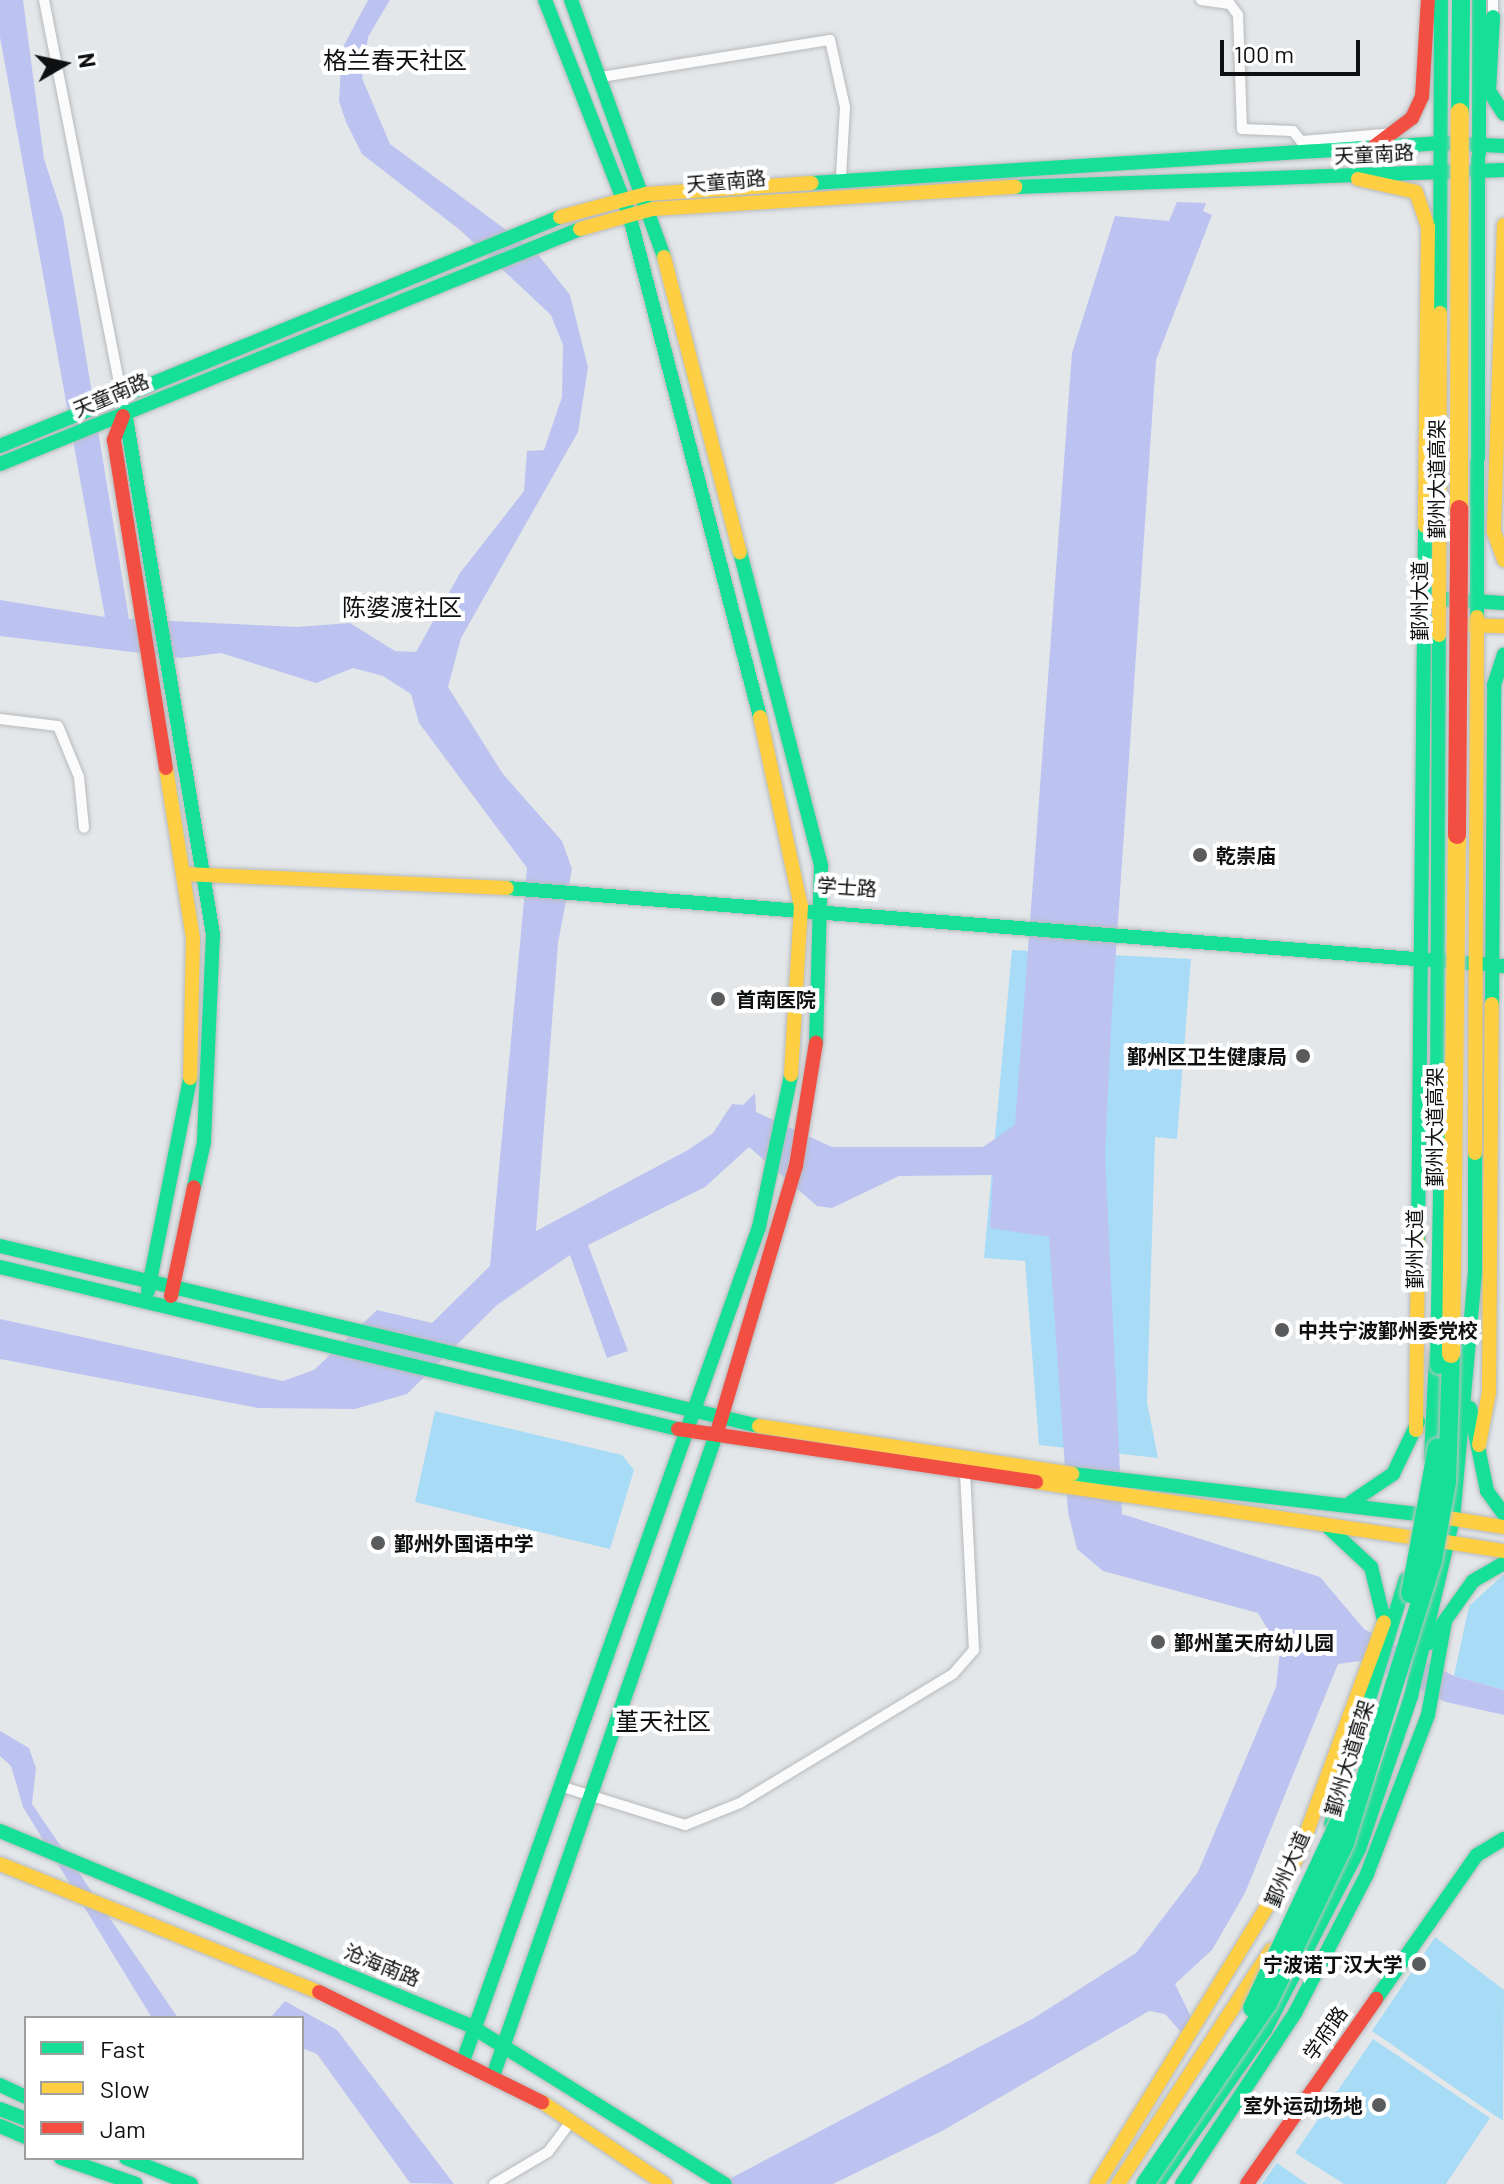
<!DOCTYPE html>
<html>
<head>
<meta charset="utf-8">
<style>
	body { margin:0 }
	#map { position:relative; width:1504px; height:2184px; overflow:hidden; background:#e4e7ea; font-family:Barlow,"Noto Sans SC",sans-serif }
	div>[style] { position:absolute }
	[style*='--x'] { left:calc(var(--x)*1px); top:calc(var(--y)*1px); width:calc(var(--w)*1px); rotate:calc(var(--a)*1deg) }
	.green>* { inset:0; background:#a8dbf5 }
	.water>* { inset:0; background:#bdc3f0 }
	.roads { filter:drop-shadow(0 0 2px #b7babc) drop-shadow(0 0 2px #b7babc) }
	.street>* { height:10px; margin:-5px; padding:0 5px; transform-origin:5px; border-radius:5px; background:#fbfbfc }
	.fast>* { height:14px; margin:-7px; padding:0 7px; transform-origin:7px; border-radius:7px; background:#16e098 }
	.slow>* { height:14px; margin:-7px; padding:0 7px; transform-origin:7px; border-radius:7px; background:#ffcf43 }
	.jam>* { height:14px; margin:-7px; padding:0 7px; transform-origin:7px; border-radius:7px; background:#f24e42 }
	.bridges { filter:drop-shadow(0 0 2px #c1c2c4) drop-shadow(0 0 2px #c1c2c4) }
	.fast-bridge>* { height:18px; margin:-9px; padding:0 9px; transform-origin:9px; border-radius:9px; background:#16e098 }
	.slow-bridge>* { height:18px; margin:-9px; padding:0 9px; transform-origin:9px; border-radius:9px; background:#ffcf43 }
	.jam-bridge>* { height:18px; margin:-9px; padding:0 9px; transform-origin:9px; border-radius:9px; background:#f24e42 }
	.dots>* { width:22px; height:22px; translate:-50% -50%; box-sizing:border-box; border:4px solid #fff; border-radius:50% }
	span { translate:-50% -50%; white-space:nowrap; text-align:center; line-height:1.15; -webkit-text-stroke:8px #fff; paint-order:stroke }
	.street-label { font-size:20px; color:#0e1011 }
	.poi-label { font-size:20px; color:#0e1011; font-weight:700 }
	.left { translate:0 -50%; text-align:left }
	.right { translate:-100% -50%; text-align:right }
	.quarter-label { font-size:24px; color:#0e1011 }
	.legend { position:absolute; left:24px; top:2016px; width:280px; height:144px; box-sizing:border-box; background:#fff; border:2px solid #9f9fa0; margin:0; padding:10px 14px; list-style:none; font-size:24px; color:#0e1011 }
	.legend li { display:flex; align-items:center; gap:16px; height:40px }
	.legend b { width:40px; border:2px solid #9f9fa0 }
	.north { position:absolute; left:24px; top:24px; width:80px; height:80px; -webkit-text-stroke:6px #fff; paint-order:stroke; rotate:81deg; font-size:22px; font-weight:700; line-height:32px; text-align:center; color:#0e1011 }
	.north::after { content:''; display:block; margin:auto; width:28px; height:36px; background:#0e1011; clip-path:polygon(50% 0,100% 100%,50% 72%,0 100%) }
	.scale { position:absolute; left:1220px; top:40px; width:140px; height:36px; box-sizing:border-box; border:4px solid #0e1011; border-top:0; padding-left:10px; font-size:24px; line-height:28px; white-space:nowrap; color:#0e1011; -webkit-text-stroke:6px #fff; paint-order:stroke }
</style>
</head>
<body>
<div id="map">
	<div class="green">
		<div style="clip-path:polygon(1012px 950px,1191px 959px,1177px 1139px,1155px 1137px,1147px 1402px,1158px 1458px,1039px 1445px,1025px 1261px,984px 1258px)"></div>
		<div style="clip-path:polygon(435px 1411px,622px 1455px,634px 1470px,610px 1549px,415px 1502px)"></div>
		<div style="clip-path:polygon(1504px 1574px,1504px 1690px,1454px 1676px,1469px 1606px)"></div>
		<div style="clip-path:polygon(1435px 1937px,1504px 1990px,1503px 2121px,1372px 2031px)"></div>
		<div style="clip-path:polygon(1373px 2039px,1490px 2118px,1446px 2184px,1344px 2184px,1295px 2153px)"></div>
		<div style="clip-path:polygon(1277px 2163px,1307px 2184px,1262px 2184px)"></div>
	</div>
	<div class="water">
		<div style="clip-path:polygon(0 0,23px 0,44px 159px,63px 217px,129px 619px,297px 627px,350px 623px,395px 651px,416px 652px,460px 573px,524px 491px,527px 451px,544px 450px,562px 397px,563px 345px,551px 315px,460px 230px,362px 154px,346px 122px,339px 101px,342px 49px,368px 0,390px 0,368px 37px,362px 78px,390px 144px,536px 252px,570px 295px,588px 367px,578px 432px,461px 638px,448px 687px,503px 774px,562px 841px,572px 869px,558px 943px,536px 1231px,688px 1150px,713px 1133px,732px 1104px,743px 1105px,755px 1093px,756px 1112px,832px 1147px,983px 1147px,1015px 1125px,1072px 353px,1115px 216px,1169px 221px,1177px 202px,1206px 203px,1203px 211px,1212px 215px,1156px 360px,1112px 1010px,1105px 1154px,1122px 1514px,1320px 1577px,1364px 1629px,1454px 1676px,1504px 1690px,1504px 1715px,1446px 1702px,1360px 1661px,1338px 1664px,1245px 1893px,1212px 1950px,1175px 1984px,1192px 2019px,1181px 2032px,1165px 2014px,1149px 2011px,942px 2131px,833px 2184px,720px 2184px,1034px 2018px,1136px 1953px,1198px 1872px,1276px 1687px,1280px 1650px,1258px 1613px,1103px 1571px,1077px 1549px,1068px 1512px,1049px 1237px,990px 1228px,993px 1175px,899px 1176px,832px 1208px,817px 1206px,749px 1147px,705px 1187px,588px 1245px,628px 1351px,607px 1358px,570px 1255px,497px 1305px,407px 1394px,355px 1409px,258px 1408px,0 1359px,0 1319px,283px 1381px,314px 1370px,377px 1310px,432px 1323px,490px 1266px,527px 868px,419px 723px,411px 694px,383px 676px,353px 668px,316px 683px,221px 653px,181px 658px,0 636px,0 600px,105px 617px,0 37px)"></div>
		<div style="clip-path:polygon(0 1731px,29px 1748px,36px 1768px,32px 1804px,178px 2018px,152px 2018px,23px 1807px,11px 1766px,0 1756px)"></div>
		<div style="clip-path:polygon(285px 2001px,337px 2030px,454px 2184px,410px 2183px,317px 2054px,302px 2048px,302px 2018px,270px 2018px)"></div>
	</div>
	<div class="roads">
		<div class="street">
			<div style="--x:44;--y:0;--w:420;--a:78.9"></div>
			<div style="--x:1201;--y:0;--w:29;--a:8"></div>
			<div style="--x:1230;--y:4;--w:14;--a:54"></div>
			<div style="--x:1238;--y:15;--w:114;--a:88"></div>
			<div style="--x:1242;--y:129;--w:51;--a:2.2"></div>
			<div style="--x:1293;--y:131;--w:13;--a:51"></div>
			<div style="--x:1301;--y:141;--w:84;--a:-4.8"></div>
			<div style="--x:1493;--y:17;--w:17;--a:-90"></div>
			<div style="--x:601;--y:77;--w:232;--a:-9.2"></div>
			<div style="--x:830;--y:40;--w:69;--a:77.4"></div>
			<div style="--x:845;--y:107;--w:70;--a:93.3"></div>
			<div style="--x:0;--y:719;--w:58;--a:6.9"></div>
			<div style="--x:58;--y:726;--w:55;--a:67.6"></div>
			<div style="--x:79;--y:777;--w:51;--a:84.4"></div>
			<div style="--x:560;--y:1786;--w:131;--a:17.3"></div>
			<div style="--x:685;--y:1825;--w:59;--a:-21.8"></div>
			<div style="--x:740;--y:1803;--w:249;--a:-31.2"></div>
			<div style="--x:953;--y:1674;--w:32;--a:-49"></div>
			<div style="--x:974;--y:1650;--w:177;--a:-92.9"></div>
			<div style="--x:494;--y:2184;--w:63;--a:-30.7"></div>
			<div style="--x:548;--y:2152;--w:40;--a:-53"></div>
		</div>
		<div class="fast">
			<div style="--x:545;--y:0;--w:230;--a:68.6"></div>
			<div style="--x:629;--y:214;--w:520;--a:75.4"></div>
			<div style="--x:571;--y:0;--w:273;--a:70.1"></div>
			<div style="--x:1493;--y:17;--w:74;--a:93.1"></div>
			<div style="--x:1489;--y:91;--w:27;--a:57"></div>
			<div style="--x:1474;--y:171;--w:30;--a:-2"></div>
			<div style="--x:812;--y:183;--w:631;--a:-3.63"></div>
			<div style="--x:1442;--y:143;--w:62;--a:2.8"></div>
			<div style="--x:1015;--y:187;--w:435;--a:-2"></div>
			<div style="--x:1440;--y:313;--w:313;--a:-89.8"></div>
			<div style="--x:125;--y:412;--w:529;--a:80.43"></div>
			<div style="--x:213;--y:934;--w:208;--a:92.5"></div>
			<div style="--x:204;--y:1142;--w:46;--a:102.5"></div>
			<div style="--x:0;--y:446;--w:605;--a:-22.24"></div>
			<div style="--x:0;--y:464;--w:626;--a:-22.06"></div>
			<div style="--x:740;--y:552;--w:324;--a:75.5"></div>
			<div style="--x:821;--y:866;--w:177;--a:91.6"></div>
			<div style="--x:1441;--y:599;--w:63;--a:3.6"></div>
			<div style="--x:1477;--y:617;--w:617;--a:-89.81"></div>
			<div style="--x:507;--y:888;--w:1000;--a:4.47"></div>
			<div style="--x:1492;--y:1004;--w:319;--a:-89.6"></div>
			<div style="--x:1494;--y:685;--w:32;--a:-72"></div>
			<div style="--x:1437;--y:1146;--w:511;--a:-89.78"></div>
			<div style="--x:1418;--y:1242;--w:716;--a:-89.44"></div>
			<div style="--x:0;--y:1246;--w:780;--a:13.34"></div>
			<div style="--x:0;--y:1267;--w:697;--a:13.44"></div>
			<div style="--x:148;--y:1291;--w:217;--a:-78.8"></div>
			<div style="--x:1470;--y:1408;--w:85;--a:78.4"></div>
			<div style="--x:1487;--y:1491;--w:29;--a:54"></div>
			<div style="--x:1431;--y:1458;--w:104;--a:-87.2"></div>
			<div style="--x:1072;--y:1474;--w:350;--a:6.6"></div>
			<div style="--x:1350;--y:1503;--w:52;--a:-34"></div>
			<div style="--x:1393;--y:1474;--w:58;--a:-64.3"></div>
			<div style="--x:1327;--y:1526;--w:60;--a:43"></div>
			<div style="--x:1371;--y:1567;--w:63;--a:76.2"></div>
			<div style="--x:1429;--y:1643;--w:76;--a:-54.6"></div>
			<div style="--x:1473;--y:1581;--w:36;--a:-30"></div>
			<div style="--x:1331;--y:1824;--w:256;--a:-73"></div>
			<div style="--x:0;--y:1831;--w:508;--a:22.47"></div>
			<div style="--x:469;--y:2025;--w:301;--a:31.9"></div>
			<div style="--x:1376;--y:1999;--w:176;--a:-55"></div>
			<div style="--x:1477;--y:1855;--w:31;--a:-31"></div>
			<div style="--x:463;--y:2061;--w:885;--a:-70.46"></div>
			<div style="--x:759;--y:1227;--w:155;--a:-78.1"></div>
			<div style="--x:493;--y:2076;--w:685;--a:-70.82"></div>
			<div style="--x:0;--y:2085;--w:29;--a:25"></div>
			<div style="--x:0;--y:2109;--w:28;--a:21"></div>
			<div style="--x:0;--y:2126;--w:28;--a:23"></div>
			<div style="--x:61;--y:2158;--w:79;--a:19.1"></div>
			<div style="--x:126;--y:2158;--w:70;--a:21.8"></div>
			<div style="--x:1157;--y:2184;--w:188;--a:-55"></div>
			<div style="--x:1265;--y:2030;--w:204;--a:-62.6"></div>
			<div style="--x:1359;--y:1849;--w:162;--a:-71.2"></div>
			<div style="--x:1411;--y:1696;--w:182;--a:-76.7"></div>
			<div style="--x:1453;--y:1519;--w:248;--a:-84.9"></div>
			<div style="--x:1475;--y:1272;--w:119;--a:-90"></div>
			<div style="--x:1182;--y:2184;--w:205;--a:-56.5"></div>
			<div style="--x:1295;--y:2013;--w:157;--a:-62.6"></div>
			<div style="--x:1367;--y:1874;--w:170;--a:-69"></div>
			<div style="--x:1428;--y:1715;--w:96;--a:-79.7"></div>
		</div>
		<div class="slow">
			<div style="--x:1358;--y:179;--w:59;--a:12.6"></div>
			<div style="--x:1416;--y:192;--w:37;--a:71"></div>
			<div style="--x:1428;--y:227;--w:299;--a:90.6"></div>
			<div style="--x:560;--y:217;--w:89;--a:-15"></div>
			<div style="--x:646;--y:194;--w:166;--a:-3.8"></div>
			<div style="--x:1504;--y:225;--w:307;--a:91.9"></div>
			<div style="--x:1494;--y:532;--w:30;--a:70"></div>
			<div style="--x:580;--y:229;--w:75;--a:-15.5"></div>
			<div style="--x:652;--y:209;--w:364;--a:-3.5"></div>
			<div style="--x:664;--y:257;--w:305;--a:75.6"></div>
			<div style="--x:1466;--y:625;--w:38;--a:2"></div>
			<div style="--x:1439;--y:635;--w:322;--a:-89.8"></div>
			<div style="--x:760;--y:717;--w:193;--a:77.8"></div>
			<div style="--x:801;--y:906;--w:169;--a:93.4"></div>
			<div style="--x:166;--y:768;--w:172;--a:81"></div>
			<div style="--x:193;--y:938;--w:140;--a:91.2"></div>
			<div style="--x:185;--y:874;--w:322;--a:2.5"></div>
			<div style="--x:1475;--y:1153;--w:536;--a:-89.79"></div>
			<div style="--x:759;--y:1426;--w:317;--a:8.7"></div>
			<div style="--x:1416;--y:1430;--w:188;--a:-89.4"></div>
			<div style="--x:1479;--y:1445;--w:54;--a:-79.3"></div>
			<div style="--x:1489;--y:1392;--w:388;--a:-89.6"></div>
			<div style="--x:1036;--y:1482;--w:383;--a:8.4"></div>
			<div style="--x:1442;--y:1517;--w:63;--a:9.2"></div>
			<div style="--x:1440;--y:1541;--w:65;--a:8.9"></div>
			<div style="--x:0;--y:1864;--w:344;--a:21.9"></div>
			<div style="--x:542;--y:2102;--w:148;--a:33.7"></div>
			<div style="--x:1097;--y:2184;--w:385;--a:-58.5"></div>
			<div style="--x:1298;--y:1856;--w:249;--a:-69.8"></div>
			<div style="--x:1118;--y:2184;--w:280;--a:-56.8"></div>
		</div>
		<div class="jam">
			<div style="--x:1372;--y:148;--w:50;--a:-36.9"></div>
			<div style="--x:1412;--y:118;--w:23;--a:-65"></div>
			<div style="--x:1422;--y:97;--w:97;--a:-86.5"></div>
			<div style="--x:123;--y:416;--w:26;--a:111"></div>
			<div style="--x:114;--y:440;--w:332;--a:81"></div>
			<div style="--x:171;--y:1296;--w:111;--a:-78.1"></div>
			<div style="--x:678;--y:1429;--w:362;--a:8.4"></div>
			<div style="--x:718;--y:1429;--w:274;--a:-73.5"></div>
			<div style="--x:796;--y:1166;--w:125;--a:-80.8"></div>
			<div style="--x:319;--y:1992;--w:249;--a:26.3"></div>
			<div style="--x:1247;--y:2184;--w:226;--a:-55.1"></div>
		</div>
	</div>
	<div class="bridges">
		<div class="fast-bridge">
			<div style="--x:1460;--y:112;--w:112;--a:-89.5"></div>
			<div style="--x:1439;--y:1365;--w:234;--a:-89"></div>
			<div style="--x:1410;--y:1594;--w:149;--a:-79.6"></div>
			<div style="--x:1252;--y:2008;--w:226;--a:-64.9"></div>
			<div style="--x:1145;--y:2184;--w:218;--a:-55.7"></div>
			<div style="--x:1268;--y:2004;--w:178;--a:-64.4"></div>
			<div style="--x:1345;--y:1843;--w:296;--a:-72.7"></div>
			<div style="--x:1433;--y:1560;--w:79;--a:-79.8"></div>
			<div style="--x:1447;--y:1482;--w:128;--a:-88.2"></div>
		</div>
		<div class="slow-bridge">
			<div style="--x:1459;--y:509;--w:397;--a:-89.9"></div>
			<div style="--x:1451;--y:1354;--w:519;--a:-89.34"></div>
		</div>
		<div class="jam-bridge">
			<div style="--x:1457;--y:835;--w:326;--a:-89.6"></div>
		</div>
	</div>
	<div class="dots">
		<div style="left:1200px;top:855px;background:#595b5d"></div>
		<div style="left:718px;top:999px;background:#595b5d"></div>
		<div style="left:1303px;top:1056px;background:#595b5d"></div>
		<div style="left:1282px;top:1330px;background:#595b5d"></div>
		<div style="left:378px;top:1543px;background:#595b5d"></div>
		<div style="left:1158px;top:1642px;background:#595b5d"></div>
		<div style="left:1419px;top:1964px;background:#595b5d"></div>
		<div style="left:1379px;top:2105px;background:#595b5d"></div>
	</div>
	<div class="street-label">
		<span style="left:1374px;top:154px;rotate:-3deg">天童南路</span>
		<span style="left:726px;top:181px;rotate:-5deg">天童南路</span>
		<span style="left:111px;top:395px;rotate:-23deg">天童南路</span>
		<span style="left:1436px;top:479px;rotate:-90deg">鄞州大道高架</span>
		<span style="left:1419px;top:601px;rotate:-90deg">鄞州大道</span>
		<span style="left:847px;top:887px;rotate:4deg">学士路</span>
		<span style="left:1434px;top:1127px;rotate:-90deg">鄞州大道高架</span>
		<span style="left:1414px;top:1249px;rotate:-90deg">鄞州大道</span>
		<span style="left:1349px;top:1758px;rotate:-73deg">鄞州大道高架</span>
		<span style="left:1287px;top:1869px;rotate:-66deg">鄞州大道</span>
		<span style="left:382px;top:1965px;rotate:22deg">沧海南路</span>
		<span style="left:1325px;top:2033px;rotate:-55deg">学府路</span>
	</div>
	<div class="poi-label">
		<span class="left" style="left:1216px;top:855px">乾崇庙</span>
		<span class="left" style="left:736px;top:999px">首南医院</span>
		<span class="right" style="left:1287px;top:1056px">鄞州区卫生健康局</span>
		<span class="left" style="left:1298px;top:1330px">中共宁波鄞州委党校</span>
		<span class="left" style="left:394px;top:1543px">鄞州外国语中学</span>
		<span class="left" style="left:1174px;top:1642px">鄞州堇天府幼儿园</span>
		<span class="right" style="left:1403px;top:1964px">宁波诺丁汉大学</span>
		<span class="right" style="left:1363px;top:2105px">室外运动场地</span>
	</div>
	<div class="quarter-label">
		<span style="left:395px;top:60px">格兰春天社区</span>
		<span style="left:402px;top:607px">陈婆渡社区</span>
		<span style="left:663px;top:1721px">堇天社区</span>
	</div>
	<ul class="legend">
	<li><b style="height:10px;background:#16e098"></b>Fast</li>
	<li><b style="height:10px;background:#ffcf43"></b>Slow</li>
	<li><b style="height:10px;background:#f24e42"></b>Jam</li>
	</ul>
	<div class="north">N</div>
	<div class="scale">100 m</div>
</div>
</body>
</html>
